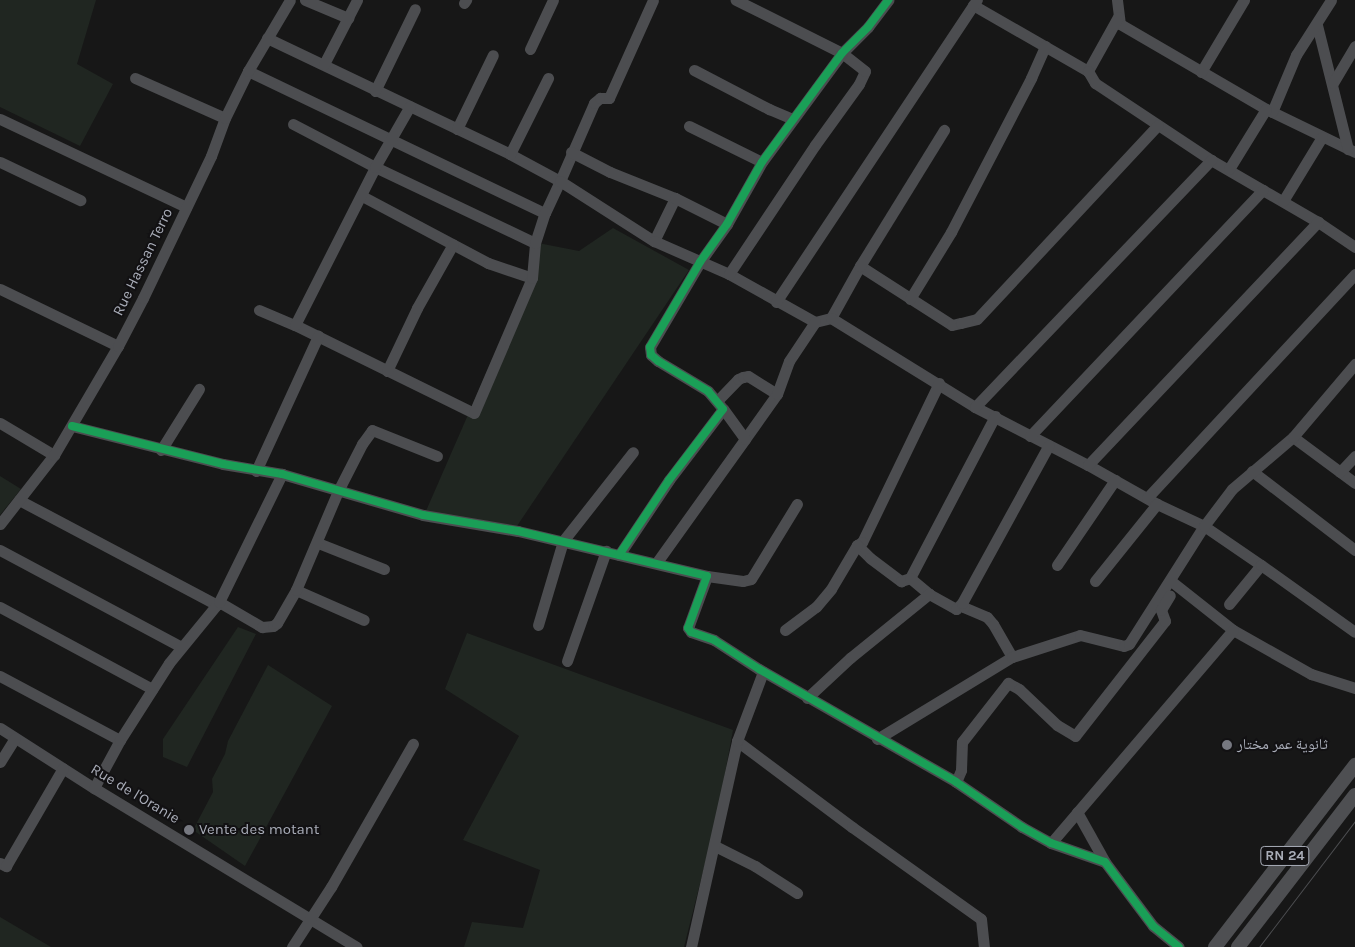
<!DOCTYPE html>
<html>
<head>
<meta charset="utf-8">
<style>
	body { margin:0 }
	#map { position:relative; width:1355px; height:947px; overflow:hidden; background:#171717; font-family:Karla,"Noto Naskh Arabic",sans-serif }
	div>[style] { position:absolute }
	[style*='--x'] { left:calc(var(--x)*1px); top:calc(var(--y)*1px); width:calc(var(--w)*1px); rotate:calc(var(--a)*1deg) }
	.green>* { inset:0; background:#202621 }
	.minor>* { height:11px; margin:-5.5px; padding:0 5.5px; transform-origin:5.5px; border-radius:5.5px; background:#4c4d50 }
	.major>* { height:14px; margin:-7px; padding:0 7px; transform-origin:7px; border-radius:7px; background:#4e4f52 }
	.tram>* { height:1px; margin:-0.5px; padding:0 0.5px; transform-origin:0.5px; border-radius:0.5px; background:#4c4d50 }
	.cycleway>* { height:8px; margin:-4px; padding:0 4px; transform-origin:4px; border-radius:4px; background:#1a9f57 }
	.dots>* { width:14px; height:14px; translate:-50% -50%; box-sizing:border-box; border:2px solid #121113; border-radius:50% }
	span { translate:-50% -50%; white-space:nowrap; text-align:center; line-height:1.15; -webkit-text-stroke:4px #121113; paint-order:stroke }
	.shield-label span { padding:1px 4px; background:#121113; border:1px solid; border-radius:4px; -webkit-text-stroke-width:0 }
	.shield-label { font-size:14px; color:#a9adb8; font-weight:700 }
	.street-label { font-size:15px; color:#a9adb8 }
	.poi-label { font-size:15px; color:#a9adb8 }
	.left { translate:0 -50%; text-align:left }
</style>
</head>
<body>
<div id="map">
	<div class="green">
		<div style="clip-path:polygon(0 0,96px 0,77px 64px,113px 84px,80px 146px,0 107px)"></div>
		<div style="clip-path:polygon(613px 228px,689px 270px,517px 526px,426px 511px,522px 291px,538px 243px,579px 251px)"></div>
		<div style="clip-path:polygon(0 476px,21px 489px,0 515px)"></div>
		<div style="clip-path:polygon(238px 627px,256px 634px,187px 767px,163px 757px,163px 739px)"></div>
		<div style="clip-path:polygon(467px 633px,733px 730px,717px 816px,684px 947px,464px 947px,472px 922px,523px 928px,540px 870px,463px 840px,519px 736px,445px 689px)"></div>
		<div style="clip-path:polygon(268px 665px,332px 706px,245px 866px,193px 830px,213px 792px,212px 779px,225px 754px,228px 741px)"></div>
		<div style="clip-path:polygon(0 917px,51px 947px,0 947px)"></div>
	</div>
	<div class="minor">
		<div style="--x:305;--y:0;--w:47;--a:22.7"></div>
		<div style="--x:1117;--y:0;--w:24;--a:83"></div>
		<div style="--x:1120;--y:24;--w:169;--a:30.2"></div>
		<div style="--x:1266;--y:109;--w:99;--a:25.8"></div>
		<div style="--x:464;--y:3;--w:4;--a:-56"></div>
		<div style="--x:973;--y:5;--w:133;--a:29.9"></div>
		<div style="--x:1118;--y:17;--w:62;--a:119.1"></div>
		<div style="--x:1088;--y:71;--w:14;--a:60"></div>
		<div style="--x:1095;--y:83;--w:139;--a:33.6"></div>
		<div style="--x:1211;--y:160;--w:124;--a:30.1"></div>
		<div style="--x:1318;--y:222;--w:45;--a:34"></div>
		<div style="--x:1317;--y:25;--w:128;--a:76"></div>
		<div style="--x:267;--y:38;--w:269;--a:25.5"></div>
		<div style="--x:510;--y:154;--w:57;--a:28.4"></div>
		<div style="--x:560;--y:181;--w:85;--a:-66.4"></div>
		<div style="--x:594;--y:103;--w:8;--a:-40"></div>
		<div style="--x:600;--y:98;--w:9;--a:0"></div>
		<div style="--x:609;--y:98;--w:107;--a:-65.8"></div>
		<div style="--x:530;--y:49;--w:54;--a:-64.9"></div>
		<div style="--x:324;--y:64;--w:72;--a:-62.7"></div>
		<div style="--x:694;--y:70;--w:85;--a:27.5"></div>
		<div style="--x:769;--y:109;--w:25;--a:23"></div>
		<div style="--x:248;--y:71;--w:329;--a:25.6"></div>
		<div style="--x:545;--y:213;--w:35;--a:-65"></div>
		<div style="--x:560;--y:181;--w:112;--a:32.6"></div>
		<div style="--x:654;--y:241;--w:48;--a:-64"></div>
		<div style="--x:1201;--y:72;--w:84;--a:-59.2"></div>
		<div style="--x:135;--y:78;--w:98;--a:24"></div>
		<div style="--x:1333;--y:83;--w:43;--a:-59.3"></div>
		<div style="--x:375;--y:91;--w:91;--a:-64"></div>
		<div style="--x:1272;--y:112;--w:62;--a:-67.2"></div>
		<div style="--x:1296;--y:55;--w:65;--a:-57.5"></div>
		<div style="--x:0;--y:119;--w:206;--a:25.3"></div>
		<div style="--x:293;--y:124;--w:93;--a:27.7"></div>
		<div style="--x:375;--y:167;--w:177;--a:25.4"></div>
		<div style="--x:689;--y:126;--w:81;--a:26.3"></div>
		<div style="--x:457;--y:129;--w:82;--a:-64.1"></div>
		<div style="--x:571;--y:152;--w:44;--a:27.1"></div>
		<div style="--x:610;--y:172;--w:70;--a:21.8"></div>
		<div style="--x:675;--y:198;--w:58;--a:26.6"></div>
		<div style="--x:510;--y:154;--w:85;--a:-63.4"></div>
		<div style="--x:0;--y:162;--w:89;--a:25.4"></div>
		<div style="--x:1229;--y:169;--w:70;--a:-58.3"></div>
		<div style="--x:362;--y:196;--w:143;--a:28"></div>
		<div style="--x:488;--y:263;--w:46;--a:18.8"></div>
		<div style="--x:1283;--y:201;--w:75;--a:-58.6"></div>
		<div style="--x:654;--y:241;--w:82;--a:23.7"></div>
		<div style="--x:729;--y:274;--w:98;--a:29.2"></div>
		<div style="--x:815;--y:322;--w:16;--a:-14"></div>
		<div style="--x:831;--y:318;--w:60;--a:-60.9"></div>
		<div style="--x:860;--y:266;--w:109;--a:32.7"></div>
		<div style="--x:952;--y:325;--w:9;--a:-13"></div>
		<div style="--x:961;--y:323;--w:16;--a:-14"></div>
		<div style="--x:977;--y:319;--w:265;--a:-47"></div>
		<div style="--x:860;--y:266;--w:160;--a:-58.3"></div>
		<div style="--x:729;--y:274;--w:155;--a:-56.3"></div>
		<div style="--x:815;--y:145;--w:75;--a:-54.2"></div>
		<div style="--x:859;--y:84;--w:14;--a:-65"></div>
		<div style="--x:865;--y:71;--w:29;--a:-142"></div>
		<div style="--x:842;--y:53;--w:119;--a:-153.4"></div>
		<div style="--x:0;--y:289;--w:131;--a:25.8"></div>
		<div style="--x:910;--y:299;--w:79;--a:-58.5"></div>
		<div style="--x:951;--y:232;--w:174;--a:-62.5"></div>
		<div style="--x:1031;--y:78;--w:35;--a:-66"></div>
		<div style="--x:776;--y:302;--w:363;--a:-56.4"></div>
		<div style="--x:259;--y:310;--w:39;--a:23"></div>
		<div style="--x:295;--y:325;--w:199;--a:26.2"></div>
		<div style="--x:474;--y:413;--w:147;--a:-66.8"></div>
		<div style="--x:532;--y:278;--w:35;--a:-85"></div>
		<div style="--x:535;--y:243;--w:32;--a:-72"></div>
		<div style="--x:831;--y:318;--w:169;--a:31.7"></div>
		<div style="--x:975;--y:407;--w:127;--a:27.2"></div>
		<div style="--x:1088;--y:465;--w:79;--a:29.5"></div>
		<div style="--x:1157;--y:504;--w:52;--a:25.1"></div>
		<div style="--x:1204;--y:526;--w:69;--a:34.4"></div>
		<div style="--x:295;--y:325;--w:177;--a:-63.1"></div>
		<div style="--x:375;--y:167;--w:70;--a:-60.2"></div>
		<div style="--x:387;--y:371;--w:70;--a:-64.5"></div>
		<div style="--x:417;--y:308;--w:73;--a:-60.6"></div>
		<div style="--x:939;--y:383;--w:177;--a:115.8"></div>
		<div style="--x:862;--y:542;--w:6;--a:149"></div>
		<div style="--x:857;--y:545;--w:18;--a:45"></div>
		<div style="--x:870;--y:558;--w:39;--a:37"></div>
		<div style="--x:901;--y:581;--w:9;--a:-18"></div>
		<div style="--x:910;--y:578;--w:183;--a:-62.3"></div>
		<div style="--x:718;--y:400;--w:29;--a:-46"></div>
		<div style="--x:738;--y:379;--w:5;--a:-22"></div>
		<div style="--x:743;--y:377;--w:5;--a:-11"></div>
		<div style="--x:748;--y:376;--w:34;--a:32"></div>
		<div style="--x:975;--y:407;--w:342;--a:-46.3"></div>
		<div style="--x:0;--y:423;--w:63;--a:30.7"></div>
		<div style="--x:72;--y:426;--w:156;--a:14.1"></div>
		<div style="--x:223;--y:464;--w:60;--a:9.6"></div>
		<div style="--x:282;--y:474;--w:147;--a:16.2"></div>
		<div style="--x:423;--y:515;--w:96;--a:9.6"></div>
		<div style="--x:518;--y:531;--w:194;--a:13.4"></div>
		<div style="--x:707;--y:576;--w:55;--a:110.1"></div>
		<div style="--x:688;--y:628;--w:5;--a:53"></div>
		<div style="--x:691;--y:632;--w:24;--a:19"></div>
		<div style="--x:714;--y:640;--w:54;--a:32.8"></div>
		<div style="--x:759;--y:669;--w:227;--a:29.8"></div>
		<div style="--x:956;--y:782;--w:80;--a:34.3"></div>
		<div style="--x:1022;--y:827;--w:33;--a:29"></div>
		<div style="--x:1051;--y:843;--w:57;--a:19.4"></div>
		<div style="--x:1105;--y:862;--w:80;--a:53.1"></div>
		<div style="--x:1153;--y:926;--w:33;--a:39"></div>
		<div style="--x:1030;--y:436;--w:339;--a:-46.6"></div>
		<div style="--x:1293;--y:437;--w:77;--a:36.6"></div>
		<div style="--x:745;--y:439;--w:55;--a:-54.6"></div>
		<div style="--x:777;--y:394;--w:35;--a:-70"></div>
		<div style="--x:789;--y:361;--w:47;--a:-56.3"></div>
		<div style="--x:161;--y:450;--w:72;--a:-58.1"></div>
		<div style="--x:1088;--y:465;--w:335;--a:-46.6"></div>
		<div style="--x:256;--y:471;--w:149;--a:-65.3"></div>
		<div style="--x:1252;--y:471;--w:130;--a:37.5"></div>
		<div style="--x:1340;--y:472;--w:22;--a:-47"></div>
		<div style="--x:1147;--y:498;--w:306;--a:-47.1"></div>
		<div style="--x:19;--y:500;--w:224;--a:27.9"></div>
		<div style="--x:0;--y:524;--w:88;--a:-52"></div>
		<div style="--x:54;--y:455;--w:126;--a:-59.6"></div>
		<div style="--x:118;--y:346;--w:54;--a:-62.5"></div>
		<div style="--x:143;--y:298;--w:157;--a:-64.4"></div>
		<div style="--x:211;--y:156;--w:40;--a:-69.8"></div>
		<div style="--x:225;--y:118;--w:52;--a:-63.9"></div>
		<div style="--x:248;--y:71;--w:82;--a:-59.4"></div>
		<div style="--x:318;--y:543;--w:71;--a:21.5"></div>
		<div style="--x:0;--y:550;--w:206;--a:28.1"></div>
		<div style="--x:619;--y:555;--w:90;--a:-56.3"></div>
		<div style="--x:669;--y:480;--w:89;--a:-52.7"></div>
		<div style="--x:723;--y:409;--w:23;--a:-130"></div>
		<div style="--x:708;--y:391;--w:58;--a:-149"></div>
		<div style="--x:658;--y:361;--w:9;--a:-139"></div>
		<div style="--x:651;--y:355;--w:8;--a:-97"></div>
		<div style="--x:650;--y:347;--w:99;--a:-59.5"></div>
		<div style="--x:700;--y:262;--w:47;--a:-54.6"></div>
		<div style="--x:727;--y:224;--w:71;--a:-60.6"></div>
		<div style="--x:762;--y:162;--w:135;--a:-53.7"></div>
		<div style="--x:842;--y:53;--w:37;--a:-45"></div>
		<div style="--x:868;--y:27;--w:34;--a:-53"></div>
		<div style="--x:657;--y:562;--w:151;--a:-54.4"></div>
		<div style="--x:745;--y:439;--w:37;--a:-126"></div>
		<div style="--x:1057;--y:565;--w:103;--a:-55.7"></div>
		<div style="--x:707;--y:576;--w:36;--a:8"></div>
		<div style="--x:743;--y:581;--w:8;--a:-14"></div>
		<div style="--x:751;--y:579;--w:88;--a:-58.5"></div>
		<div style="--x:910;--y:578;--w:25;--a:40"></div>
		<div style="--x:929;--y:594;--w:31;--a:29"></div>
		<div style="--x:956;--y:609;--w:8;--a:-45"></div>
		<div style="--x:1095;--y:581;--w:99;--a:-51.2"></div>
		<div style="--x:1171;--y:581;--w:79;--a:38.3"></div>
		<div style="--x:1233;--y:630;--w:90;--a:29.4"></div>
		<div style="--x:1311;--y:674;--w:46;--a:17.7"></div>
		<div style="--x:296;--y:590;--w:74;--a:23.8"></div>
		<div style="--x:219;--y:602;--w:50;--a:30.2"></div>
		<div style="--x:262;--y:627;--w:11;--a:-5"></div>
		<div style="--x:273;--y:626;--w:5;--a:-37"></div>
		<div style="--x:277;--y:623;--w:38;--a:-60"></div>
		<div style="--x:296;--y:590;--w:108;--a:-67"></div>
		<div style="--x:338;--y:491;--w:53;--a:-62.9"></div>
		<div style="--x:362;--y:444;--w:17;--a:-54"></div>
		<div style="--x:372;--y:430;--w:70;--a:21.8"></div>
		<div style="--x:1229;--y:604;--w:50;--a:-50.6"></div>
		<div style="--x:1261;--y:565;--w:115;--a:35.5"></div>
		<div style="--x:0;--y:607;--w:173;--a:28.3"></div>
		<div style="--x:538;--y:625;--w:88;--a:-73.4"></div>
		<div style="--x:563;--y:541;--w:113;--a:-51.8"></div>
		<div style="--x:785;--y:630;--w:39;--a:-37"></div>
		<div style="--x:816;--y:607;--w:23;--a:-50"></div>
		<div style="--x:831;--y:589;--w:51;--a:-59.4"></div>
		<div style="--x:1012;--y:657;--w:38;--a:-120"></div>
		<div style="--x:993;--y:624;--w:9;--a:-131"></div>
		<div style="--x:987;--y:617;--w:25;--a:-157"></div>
		<div style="--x:964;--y:607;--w:4;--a:-117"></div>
		<div style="--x:962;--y:603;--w:180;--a:-61.2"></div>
		<div style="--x:567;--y:661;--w:117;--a:-70.5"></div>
		<div style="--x:0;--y:676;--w:136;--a:28.1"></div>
		<div style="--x:807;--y:698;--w:59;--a:-42.9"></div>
		<div style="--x:850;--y:658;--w:102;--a:-39"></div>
		<div style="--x:0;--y:728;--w:112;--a:32.6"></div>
		<div style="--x:94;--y:788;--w:307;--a:31.2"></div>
		<div style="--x:877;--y:739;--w:158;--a:-31.3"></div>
		<div style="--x:1012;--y:657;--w:71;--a:-17.9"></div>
		<div style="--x:1080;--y:635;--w:45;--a:14"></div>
		<div style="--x:1124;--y:646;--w:5;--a:-22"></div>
		<div style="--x:1129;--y:644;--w:140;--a:-57.6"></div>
		<div style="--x:1204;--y:526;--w:46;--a:-52.9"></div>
		<div style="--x:1232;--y:489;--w:80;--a:-40.4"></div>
		<div style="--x:1293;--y:437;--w:96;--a:-49.7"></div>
		<div style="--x:737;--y:741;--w:144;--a:36.8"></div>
		<div style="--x:852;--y:827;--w:158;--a:35.5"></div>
		<div style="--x:981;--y:919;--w:28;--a:84"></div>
		<div style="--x:0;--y:762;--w:28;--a:-58"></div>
		<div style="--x:956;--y:782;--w:13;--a:-67"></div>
		<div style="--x:961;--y:770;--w:28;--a:-88"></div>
		<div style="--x:962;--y:742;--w:75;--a:-52.1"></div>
		<div style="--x:1008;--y:683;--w:13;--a:29"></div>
		<div style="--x:1019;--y:689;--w:52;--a:43.5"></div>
		<div style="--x:1057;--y:725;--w:21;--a:31"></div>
		<div style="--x:1075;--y:736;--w:146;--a:-52"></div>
		<div style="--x:1165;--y:621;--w:12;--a:-110"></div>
		<div style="--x:1161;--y:610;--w:17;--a:-59"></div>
		<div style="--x:94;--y:788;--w:55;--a:-61.6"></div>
		<div style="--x:120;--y:740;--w:91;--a:-57.5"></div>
		<div style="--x:169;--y:663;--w:79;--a:-50.7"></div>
		<div style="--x:219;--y:602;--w:143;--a:-63.8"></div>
		<div style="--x:1077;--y:812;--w:57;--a:60.8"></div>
		<div style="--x:1051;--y:843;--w:280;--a:-49.5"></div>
		<div style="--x:715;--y:846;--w:45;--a:26.6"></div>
		<div style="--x:755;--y:866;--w:50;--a:32.7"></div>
		<div style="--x:0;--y:863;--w:7;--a:27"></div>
		<div style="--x:6;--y:866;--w:113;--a:-59.8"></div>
		<div style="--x:292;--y:947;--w:72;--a:-57"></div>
		<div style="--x:331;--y:887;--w:165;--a:-60.2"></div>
		<div style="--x:691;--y:947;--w:211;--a:-77.4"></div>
		<div style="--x:737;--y:741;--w:74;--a:-69.4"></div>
	</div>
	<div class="major">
		<div style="--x:1215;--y:947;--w:230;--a:-52.4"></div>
		<div style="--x:1238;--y:947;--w:192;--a:-52.4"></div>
	</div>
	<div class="tram">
		<div style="--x:1259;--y:947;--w:158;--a:-52.7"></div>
	</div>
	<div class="cycleway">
		<div style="--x:72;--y:426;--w:156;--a:14.1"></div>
		<div style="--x:223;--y:464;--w:60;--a:9.6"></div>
		<div style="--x:282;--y:474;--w:147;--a:16.2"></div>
		<div style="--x:423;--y:515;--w:96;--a:9.6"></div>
		<div style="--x:518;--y:531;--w:194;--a:13.4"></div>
		<div style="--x:707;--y:576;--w:55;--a:110.1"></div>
		<div style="--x:688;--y:628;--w:5;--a:53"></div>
		<div style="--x:691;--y:632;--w:24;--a:19"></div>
		<div style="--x:714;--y:640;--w:54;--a:32.8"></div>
		<div style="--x:759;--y:669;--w:227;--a:29.8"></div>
		<div style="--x:956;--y:782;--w:80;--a:34.3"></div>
		<div style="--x:1022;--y:827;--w:33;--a:29"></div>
		<div style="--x:1051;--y:843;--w:57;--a:19.4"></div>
		<div style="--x:1105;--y:862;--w:80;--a:53.1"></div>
		<div style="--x:1153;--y:926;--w:33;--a:39"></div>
		<div style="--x:619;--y:555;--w:90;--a:-56.3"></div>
		<div style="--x:669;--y:480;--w:89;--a:-52.7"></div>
		<div style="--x:723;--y:409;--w:23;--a:-130"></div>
		<div style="--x:708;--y:391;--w:58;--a:-149"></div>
		<div style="--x:658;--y:361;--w:9;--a:-139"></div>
		<div style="--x:651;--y:355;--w:8;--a:-97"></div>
		<div style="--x:650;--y:347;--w:99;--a:-59.5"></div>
		<div style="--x:700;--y:262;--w:47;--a:-54.6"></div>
		<div style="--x:727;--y:224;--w:71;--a:-60.6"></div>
		<div style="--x:762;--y:162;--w:135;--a:-53.7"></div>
		<div style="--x:842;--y:53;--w:37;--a:-45"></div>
		<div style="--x:868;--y:27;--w:34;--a:-53"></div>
	</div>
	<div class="dots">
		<div style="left:1227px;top:745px;background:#767880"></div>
		<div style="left:189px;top:830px;background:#767880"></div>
	</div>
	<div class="shield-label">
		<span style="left:1285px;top:856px">RN 24</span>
	</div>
	<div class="street-label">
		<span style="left:143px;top:262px;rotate:-64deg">Rue Hassan Terro</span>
		<span style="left:135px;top:794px;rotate:31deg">Rue de l'Oranie</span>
	</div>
	<div class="poi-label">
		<span class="left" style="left:1237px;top:745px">ثانوية عمر مختار</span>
		<span class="left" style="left:199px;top:830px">Vente des motant</span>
	</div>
</div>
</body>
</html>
